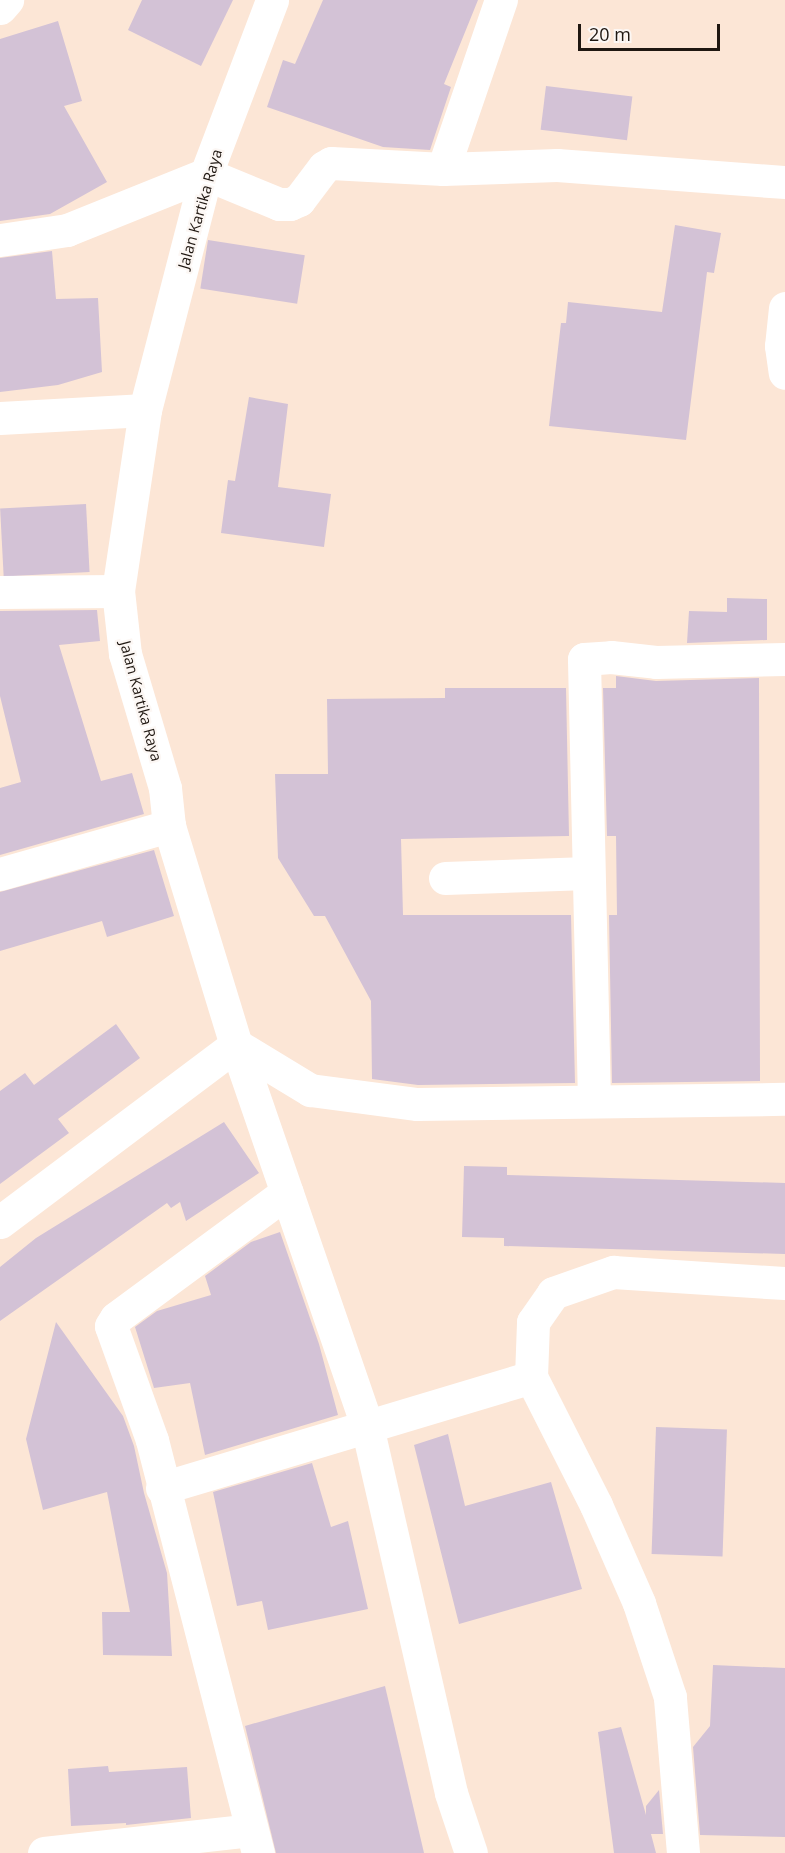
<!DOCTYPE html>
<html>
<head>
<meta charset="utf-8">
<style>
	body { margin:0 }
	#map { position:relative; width:785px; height:1853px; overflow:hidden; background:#fce6d6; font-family:"Open Sans",sans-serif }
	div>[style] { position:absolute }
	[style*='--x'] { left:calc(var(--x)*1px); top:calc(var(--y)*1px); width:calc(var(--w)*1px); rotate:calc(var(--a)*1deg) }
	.building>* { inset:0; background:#d3c2d6; transform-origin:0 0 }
	.minor>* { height:33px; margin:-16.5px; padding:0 16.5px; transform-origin:16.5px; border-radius:16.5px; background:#fff }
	span { translate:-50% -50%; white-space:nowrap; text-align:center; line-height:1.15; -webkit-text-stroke:4.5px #fcf7f4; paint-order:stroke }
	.street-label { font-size:15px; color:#1f1711 }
	.scale { position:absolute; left:578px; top:24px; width:142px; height:27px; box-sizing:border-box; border:3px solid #1f1711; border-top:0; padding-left:8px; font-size:18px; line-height:21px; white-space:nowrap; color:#1f1711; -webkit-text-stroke:4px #fcf7f4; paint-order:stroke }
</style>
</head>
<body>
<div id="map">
	<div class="building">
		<div style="clip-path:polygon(142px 0,233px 0,201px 66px,128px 30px)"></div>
		<div style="clip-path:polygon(323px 0,478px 0,444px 84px,451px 87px,430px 150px,383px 147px,267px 107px,283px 60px,295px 64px)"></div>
		<div style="clip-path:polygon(58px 21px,82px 101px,64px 106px,107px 182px,50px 214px,0 221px,0 39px)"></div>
		<div style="left:546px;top:86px;width:87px;height:44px;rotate:7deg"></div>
		<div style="clip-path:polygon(675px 225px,721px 233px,714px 273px,707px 272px,686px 440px,549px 426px,561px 323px,566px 323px,568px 302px,662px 312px)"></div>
		<div style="left:208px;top:240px;width:98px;height:49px;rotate:9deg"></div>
		<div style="clip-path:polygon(52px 251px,56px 299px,98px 298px,102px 372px,58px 385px,0 392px,0 258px)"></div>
		<div style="clip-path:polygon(249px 397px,288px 404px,278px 487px,331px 494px,324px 547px,221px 533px,228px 480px,235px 481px)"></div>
		<div style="left:86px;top:504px;width:68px;height:86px;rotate:87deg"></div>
		<div style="clip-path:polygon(727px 598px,767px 599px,767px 640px,687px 643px,689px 611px,727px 612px)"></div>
		<div style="clip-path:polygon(97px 610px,100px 641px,59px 645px,101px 781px,132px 773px,144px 814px,0 855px,0 788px,21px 782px,0 696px,0 611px)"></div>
		<div style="clip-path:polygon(616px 676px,656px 681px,759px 678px,760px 1081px,612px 1083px,609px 915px,617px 915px,616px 836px,607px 836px,603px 688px,616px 688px)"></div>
		<div style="clip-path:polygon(445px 688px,566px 688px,569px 836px,401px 839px,403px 915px,571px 915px,575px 1083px,418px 1085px,372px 1079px,371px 1001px,325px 916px,314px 916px,278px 858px,275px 774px,328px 774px,327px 699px,445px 698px)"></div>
		<div style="clip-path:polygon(154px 850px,174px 916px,107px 937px,102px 921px,0 951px,0 892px)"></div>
		<div style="clip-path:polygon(116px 1024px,140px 1058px,58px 1119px,69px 1133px,0 1184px,0 1091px,25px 1073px,34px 1085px)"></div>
		<div style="clip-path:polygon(224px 1122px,259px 1173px,186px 1221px,180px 1202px,171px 1208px,167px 1203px,0 1321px,0 1267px,36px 1238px)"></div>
		<div style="clip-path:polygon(464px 1166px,507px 1167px,507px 1175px,785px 1183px,785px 1254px,504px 1246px,504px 1238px,462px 1237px)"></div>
		<div style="clip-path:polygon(280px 1232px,319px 1344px,338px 1415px,205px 1455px,190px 1383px,154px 1388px,135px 1327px,157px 1311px,211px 1295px,205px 1276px,251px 1242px)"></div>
		<div style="clip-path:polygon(56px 1322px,123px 1416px,134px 1446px,144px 1493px,167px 1573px,172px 1656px,103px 1655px,102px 1612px,130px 1612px,107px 1492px,43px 1510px,26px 1439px)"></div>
		<div style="left:656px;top:1427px;width:71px;height:127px;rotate:2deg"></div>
		<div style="clip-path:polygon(448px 1434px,465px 1506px,551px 1482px,582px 1589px,459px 1624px,414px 1445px)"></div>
		<div style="clip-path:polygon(312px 1463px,331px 1527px,348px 1521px,368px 1609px,268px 1630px,262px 1601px,237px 1606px,213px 1492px)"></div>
		<div style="clip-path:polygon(713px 1665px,785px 1668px,785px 1837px,700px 1835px,693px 1747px,710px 1726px)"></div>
		<div style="clip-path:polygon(385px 1686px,424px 1853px,276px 1853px,245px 1726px)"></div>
		<div style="clip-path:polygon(621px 1727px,646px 1815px,646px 1806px,659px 1790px,663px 1834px,651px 1834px,656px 1853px,614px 1853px,598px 1732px)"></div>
		<div style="clip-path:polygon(108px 1766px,109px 1772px,187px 1767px,191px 1818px,126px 1825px,126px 1823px,71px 1826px,68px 1769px)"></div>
	</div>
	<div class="minor">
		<div style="--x:0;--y:8;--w:11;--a:-49"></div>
		<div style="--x:443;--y:169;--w:179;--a:-71.1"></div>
		<div style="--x:0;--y:240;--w:68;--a:-8.5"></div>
		<div style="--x:67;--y:230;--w:150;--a:-21.9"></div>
		<div style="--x:206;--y:174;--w:79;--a:22.3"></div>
		<div style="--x:279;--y:204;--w:11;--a:0"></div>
		<div style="--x:290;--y:204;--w:10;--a:-24"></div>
		<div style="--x:299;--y:200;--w:41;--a:-52.9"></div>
		<div style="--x:324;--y:167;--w:8;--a:-30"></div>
		<div style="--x:331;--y:163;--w:112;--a:3.1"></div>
		<div style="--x:443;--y:169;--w:114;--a:-2"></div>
		<div style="--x:557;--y:165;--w:229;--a:4.3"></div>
		<div style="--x:785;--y:308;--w:38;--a:96"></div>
		<div style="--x:781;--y:346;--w:27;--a:82"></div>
		<div style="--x:0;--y:418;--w:145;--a:-3.2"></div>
		<div style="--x:0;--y:592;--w:118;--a:-0.5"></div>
		<div style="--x:0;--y:874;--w:176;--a:-15.9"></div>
		<div style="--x:445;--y:878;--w:143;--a:-2"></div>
		<div style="--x:236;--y:1045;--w:403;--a:71"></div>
		<div style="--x:367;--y:1426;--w:376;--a:77.1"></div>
		<div style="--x:451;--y:1793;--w:63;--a:71.6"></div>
		<div style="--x:236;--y:1045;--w:87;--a:31.3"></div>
		<div style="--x:310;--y:1090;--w:108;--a:7.5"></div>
		<div style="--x:417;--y:1104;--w:368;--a:-0.8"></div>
		<div style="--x:594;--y:1101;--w:442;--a:-91.3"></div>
		<div style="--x:584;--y:659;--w:27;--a:-4"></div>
		<div style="--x:611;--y:657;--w:45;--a:6.3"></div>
		<div style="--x:656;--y:662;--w:129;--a:-1.3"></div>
		<div style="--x:0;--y:1222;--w:295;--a:-36.9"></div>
		<div style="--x:236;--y:1045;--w:229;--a:-107"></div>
		<div style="--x:169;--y:826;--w:38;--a:-96"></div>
		<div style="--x:165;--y:788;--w:140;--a:-106.6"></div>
		<div style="--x:125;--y:654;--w:63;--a:-96.3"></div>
		<div style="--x:118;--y:591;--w:183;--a:-81.5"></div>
		<div style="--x:145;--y:410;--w:244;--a:-75.5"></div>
		<div style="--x:206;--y:174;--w:186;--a:-69.2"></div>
		<div style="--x:162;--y:1488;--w:385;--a:-16.7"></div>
		<div style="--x:44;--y:1853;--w:208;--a:-6.3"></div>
		<div style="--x:258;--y:1853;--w:426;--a:-104.4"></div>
		<div style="--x:152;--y:1440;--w:121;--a:-109.8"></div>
		<div style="--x:111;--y:1326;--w:9;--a:-58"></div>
		<div style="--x:116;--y:1318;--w:212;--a:-36.4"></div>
		<div style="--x:683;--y:1853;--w:157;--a:-94.8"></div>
		<div style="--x:670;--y:1697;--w:99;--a:-108.3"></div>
		<div style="--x:639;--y:1603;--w:107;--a:-113.7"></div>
		<div style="--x:596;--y:1505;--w:144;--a:-116.9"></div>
		<div style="--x:531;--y:1377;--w:55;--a:-87.9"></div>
		<div style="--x:533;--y:1322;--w:35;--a:-55"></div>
		<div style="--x:553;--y:1293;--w:64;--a:-19.3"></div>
		<div style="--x:613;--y:1272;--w:172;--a:3.7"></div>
	</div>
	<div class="street-label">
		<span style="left:200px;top:209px;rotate:-74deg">Jalan Kartika Raya</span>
		<span style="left:141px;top:701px;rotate:75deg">Jalan Kartika Raya</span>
	</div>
	<div class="scale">20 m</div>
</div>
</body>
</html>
